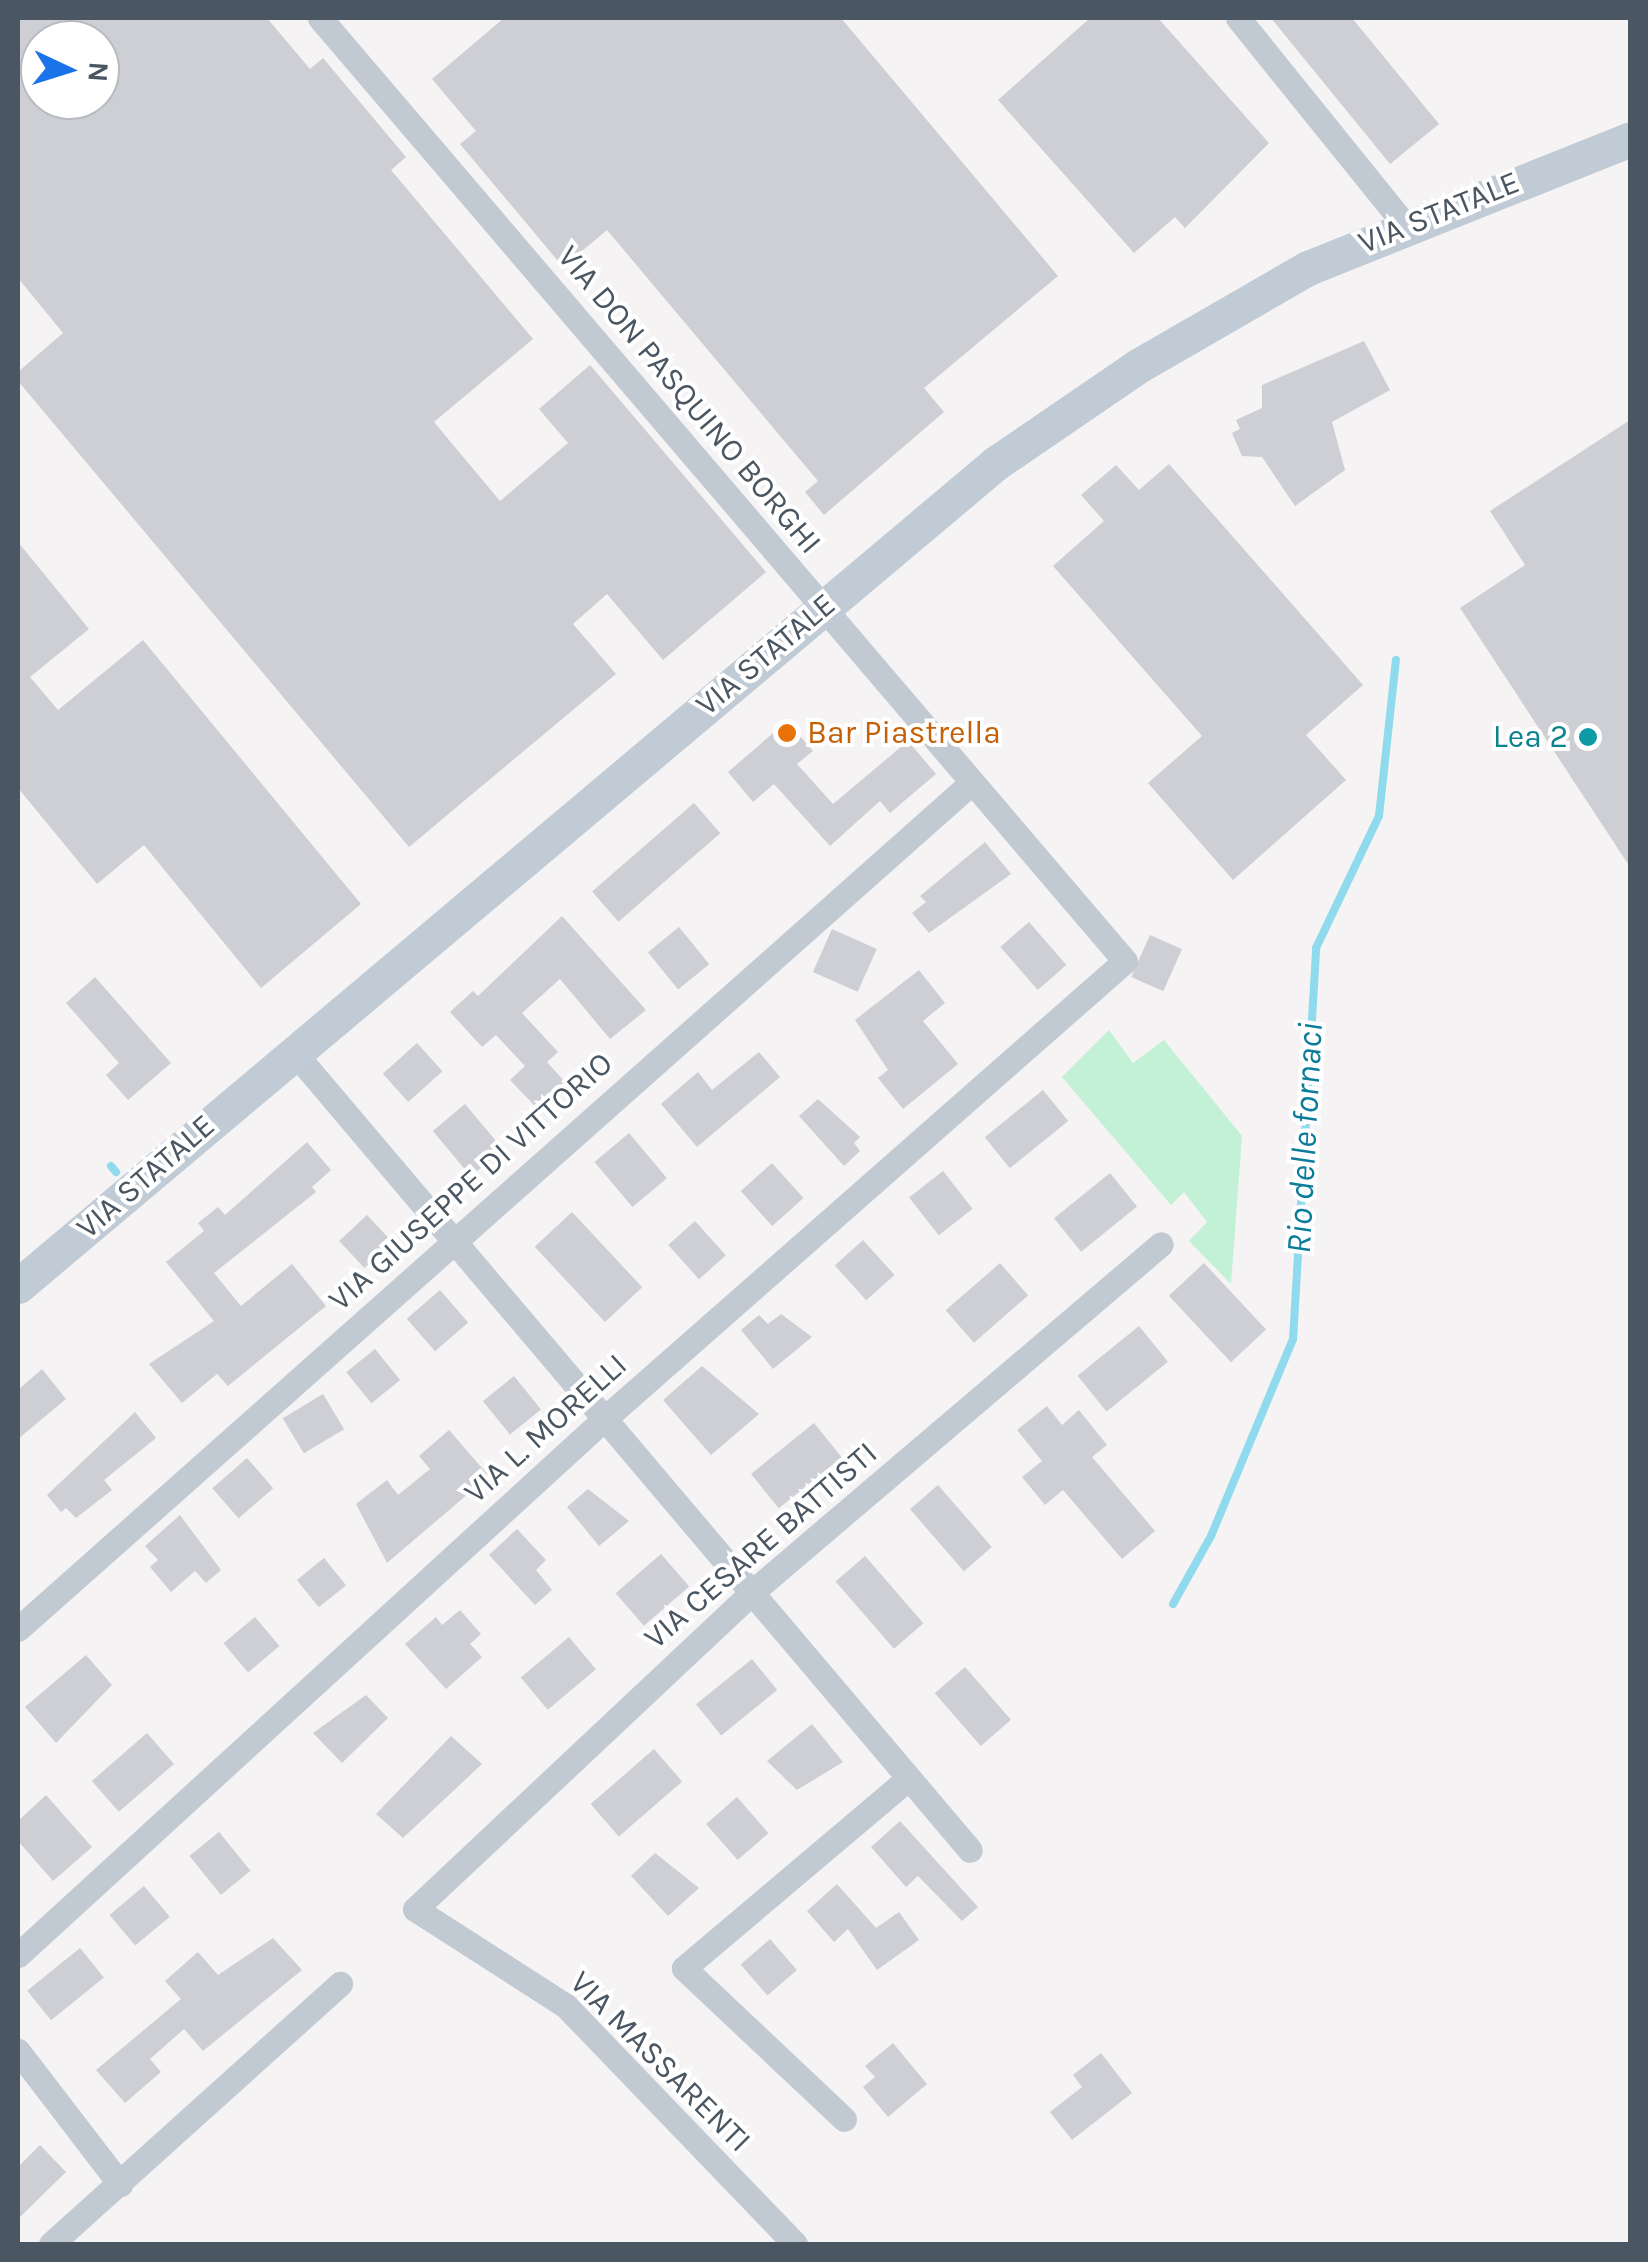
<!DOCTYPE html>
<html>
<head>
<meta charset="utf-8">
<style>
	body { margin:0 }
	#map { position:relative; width:1648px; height:2262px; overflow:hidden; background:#f5f3f3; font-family:Karla,sans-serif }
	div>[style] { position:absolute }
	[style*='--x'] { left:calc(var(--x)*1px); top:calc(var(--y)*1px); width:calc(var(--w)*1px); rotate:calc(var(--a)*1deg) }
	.green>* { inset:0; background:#c3f1d5 }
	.stream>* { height:8px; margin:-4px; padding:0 4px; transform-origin:4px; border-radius:4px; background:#90daee }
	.building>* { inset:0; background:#cdcfd5; transform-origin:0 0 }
	.minor>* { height:25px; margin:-12.5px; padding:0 12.5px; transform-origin:12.5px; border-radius:12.5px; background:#c1cad2 }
	.secondary>* { height:35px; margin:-17.5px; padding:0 17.5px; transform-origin:17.5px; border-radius:17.5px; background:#c1cbd6 }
	.dots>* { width:28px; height:28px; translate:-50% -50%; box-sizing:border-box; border:5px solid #fff; border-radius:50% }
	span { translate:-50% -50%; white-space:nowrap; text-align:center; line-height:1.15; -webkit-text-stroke:8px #fff; paint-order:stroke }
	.street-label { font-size:32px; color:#4a5661 }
	.food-label { font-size:32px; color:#c56008 }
	.left { translate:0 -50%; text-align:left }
	.culture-label { font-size:32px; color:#0d838f }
	.right { translate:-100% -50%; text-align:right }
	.water-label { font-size:35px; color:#0c7c9b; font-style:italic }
	.frame { position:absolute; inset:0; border:20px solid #4a5661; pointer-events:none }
	.north { position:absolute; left:20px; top:20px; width:100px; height:100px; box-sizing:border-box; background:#fff; border:2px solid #b7bbc0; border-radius:50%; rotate:94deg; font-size:28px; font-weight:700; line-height:40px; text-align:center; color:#4a5661 }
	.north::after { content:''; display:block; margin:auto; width:35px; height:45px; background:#1a73e8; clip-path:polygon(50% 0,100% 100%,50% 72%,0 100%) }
</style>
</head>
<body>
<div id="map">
	<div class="green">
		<div style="clip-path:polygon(1109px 1030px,1133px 1063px,1164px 1040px,1242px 1136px,1231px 1284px,1189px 1241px,1207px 1222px,1184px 1192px,1171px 1205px,1062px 1077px)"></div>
	</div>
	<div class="stream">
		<div style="--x:111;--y:1166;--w:8;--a:50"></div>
		<div style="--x:1173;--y:1604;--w:78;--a:-60.8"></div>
		<div style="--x:1211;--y:1536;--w:213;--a:-67.4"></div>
		<div style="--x:1293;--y:1339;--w:392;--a:-86.6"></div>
		<div style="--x:1316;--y:948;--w:146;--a:-64.5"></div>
		<div style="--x:1379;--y:816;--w:157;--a:-83.8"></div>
	</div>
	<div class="building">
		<div style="clip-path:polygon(evenodd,18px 18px,267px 18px,310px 69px,323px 58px,406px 157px,391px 170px,533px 339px,434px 422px,500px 501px,568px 443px,539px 409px,590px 365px,766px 572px,663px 660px,607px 594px,573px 624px,616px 674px,409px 847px,18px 381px,18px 372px,63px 333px,18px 278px,18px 18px,40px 40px,100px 40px,100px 100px,40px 100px,40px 40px)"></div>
		<div style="clip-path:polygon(504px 18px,841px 18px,1058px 276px,924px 388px,944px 412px,824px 515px,805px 492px,818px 481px,607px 230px,563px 267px,460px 144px,476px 131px,432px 79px)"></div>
		<div style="clip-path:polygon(1090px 18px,1158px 18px,1269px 143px,1185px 228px,1175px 217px,1134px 253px,998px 100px)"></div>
		<div style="clip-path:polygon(1271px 18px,1352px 18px,1439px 124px,1390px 164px)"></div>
		<div style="clip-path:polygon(1364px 341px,1390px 390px,1332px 422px,1345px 470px,1295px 506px,1262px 457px,1242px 456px,1232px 433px,1240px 429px,1236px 420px,1262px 408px,1262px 385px)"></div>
		<div style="clip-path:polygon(1630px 420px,1630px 867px,1460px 608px,1525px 565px,1490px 511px)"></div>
		<div style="clip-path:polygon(1169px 464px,1363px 685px,1306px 735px,1346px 780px,1233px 880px,1148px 783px,1202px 736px,1053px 566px,1104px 521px,1081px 495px,1116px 465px,1139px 490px)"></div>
		<div style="clip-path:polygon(18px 542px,89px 629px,30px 677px,58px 710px,143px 640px,361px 904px,261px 988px,144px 845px,97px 884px,18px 788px)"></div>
		<div style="clip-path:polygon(787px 721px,813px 751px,797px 764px,833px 804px,908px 741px,936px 774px,890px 813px,880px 801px,830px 846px,774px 784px,753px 802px,728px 772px)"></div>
		<div style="left:694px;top:803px;width:40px;height:135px;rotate:49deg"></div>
		<div style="clip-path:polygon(985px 842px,1011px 874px,929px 933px,912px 913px,926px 902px,920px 896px)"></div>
		<div style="clip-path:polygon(562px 916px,646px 1010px,610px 1039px,560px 979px,522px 1013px,558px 1052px,547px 1062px,565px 1082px,537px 1108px,510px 1080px,525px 1066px,496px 1035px,482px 1047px,450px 1012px,473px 991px,478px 996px)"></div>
		<div style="left:1029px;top:922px;width:57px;height:38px;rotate:49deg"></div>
		<div style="left:679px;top:927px;width:48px;height:40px;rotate:51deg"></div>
		<div style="left:832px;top:929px;width:49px;height:47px;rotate:24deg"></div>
		<div style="left:1150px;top:935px;width:35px;height:46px;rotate:24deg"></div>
		<div style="clip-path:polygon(919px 970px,945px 1003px,923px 1021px,958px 1064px,903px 1109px,878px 1078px,888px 1070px,855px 1020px)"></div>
		<div style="clip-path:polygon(95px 977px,171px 1063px,128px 1100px,106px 1075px,119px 1063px,66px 1003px)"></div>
		<div style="left:417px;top:1043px;width:38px;height:46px;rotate:48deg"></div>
		<div style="clip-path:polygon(759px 1052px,780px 1077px,697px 1147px,661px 1104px,698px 1072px,712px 1090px)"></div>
		<div style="left:1043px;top:1090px;width:40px;height:75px;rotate:51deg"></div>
		<div style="clip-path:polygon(818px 1099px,860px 1137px,854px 1143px,860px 1151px,844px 1166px,799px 1116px)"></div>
		<div style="left:465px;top:1104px;width:59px;height:42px;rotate:50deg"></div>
		<div style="left:629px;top:1133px;width:59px;height:45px;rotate:50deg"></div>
		<div style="clip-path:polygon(307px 1142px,331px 1170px,312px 1187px,316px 1192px,214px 1273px,241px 1306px,292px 1264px,326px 1306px,228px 1386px,217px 1374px,182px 1403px,149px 1364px,214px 1321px,166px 1262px,204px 1231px,198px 1223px,218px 1207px,225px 1215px)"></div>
		<div style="left:772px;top:1163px;width:47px;height:42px;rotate:48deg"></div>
		<div style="left:943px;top:1171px;width:48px;height:43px;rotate:52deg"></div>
		<div style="left:1110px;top:1173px;width:43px;height:72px;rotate:51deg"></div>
		<div style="left:572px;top:1212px;width:103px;height:51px;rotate:47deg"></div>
		<div style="left:367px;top:1215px;width:37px;height:38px;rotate:47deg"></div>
		<div style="left:695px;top:1221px;width:46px;height:36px;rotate:48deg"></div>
		<div style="left:863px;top:1240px;width:47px;height:38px;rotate:48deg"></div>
		<div style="left:1000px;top:1263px;width:43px;height:72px;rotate:49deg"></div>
		<div style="left:1204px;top:1263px;width:91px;height:48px;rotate:47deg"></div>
		<div style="left:440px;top:1290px;width:43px;height:44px;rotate:49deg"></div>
		<div style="clip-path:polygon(781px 1314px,812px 1337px,773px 1369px,741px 1330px,759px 1315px,768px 1324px)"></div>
		<div style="left:1139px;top:1326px;width:46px;height:79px;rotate:51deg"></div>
		<div style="left:375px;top:1349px;width:40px;height:37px;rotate:51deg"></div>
		<div style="clip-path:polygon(702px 1366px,759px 1414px,711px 1455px,663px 1400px)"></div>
		<div style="clip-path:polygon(42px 1369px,66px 1399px,18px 1439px,18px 1390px)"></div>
		<div style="left:514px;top:1376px;width:43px;height:40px;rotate:51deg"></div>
		<div style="left:323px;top:1394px;width:41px;height:47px;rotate:59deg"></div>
		<div style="clip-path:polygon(1047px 1406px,1062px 1425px,1079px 1410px,1107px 1445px,1092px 1457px,1155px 1531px,1122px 1559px,1063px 1490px,1045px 1505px,1022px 1477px,1042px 1461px,1017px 1430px)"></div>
		<div style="clip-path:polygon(135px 1412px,156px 1438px,104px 1480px,112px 1490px,76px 1518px,66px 1508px,61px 1512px,47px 1495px)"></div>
		<div style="left:814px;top:1423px;width:44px;height:81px;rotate:51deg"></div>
		<div style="clip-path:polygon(449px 1430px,489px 1476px,387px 1563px,356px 1504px,387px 1480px,398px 1495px,430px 1469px,419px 1456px)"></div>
		<div style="left:247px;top:1458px;width:40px;height:46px;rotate:49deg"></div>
		<div style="left:938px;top:1485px;width:82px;height:37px;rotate:49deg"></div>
		<div style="clip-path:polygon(588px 1489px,629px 1521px,599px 1546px,567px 1507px)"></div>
		<div style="clip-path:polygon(180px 1515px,221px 1570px,206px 1583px,195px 1571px,171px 1592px,150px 1567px,158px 1560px,145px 1546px)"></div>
		<div style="clip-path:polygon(517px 1529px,546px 1560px,536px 1570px,552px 1590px,535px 1605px,489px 1555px)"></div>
		<div style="left:661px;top:1554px;width:43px;height:60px;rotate:49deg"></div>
		<div style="left:865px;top:1556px;width:89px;height:39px;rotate:49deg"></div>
		<div style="left:324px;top:1558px;width:35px;height:35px;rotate:51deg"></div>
		<div style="clip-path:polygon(460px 1610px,481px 1634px,470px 1644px,482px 1657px,446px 1689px,405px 1644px,436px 1617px,442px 1625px)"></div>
		<div style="left:255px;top:1617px;width:38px;height:41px;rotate:50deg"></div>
		<div style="left:569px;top:1637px;width:42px;height:63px;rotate:50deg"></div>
		<div style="clip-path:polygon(86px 1655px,112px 1685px,56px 1743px,25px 1707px)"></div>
		<div style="left:752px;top:1659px;width:40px;height:72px;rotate:51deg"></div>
		<div style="left:965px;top:1667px;width:70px;height:40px;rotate:49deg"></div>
		<div style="clip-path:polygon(366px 1695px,388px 1718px,342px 1763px,313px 1733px)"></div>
		<div style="clip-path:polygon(812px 1724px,843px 1762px,797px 1790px,767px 1761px)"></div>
		<div style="left:147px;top:1733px;width:41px;height:73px;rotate:49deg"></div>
		<div style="clip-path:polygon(451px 1736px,482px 1764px,403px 1838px,376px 1814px)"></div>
		<div style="left:654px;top:1749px;width:43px;height:84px;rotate:49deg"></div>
		<div style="clip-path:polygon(46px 1795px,92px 1847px,53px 1881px,18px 1841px,18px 1821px)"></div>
		<div style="left:737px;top:1797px;width:48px;height:41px;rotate:49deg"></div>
		<div style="clip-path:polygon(900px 1821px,978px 1907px,962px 1921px,918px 1876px,906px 1887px,871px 1847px)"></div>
		<div style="left:219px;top:1832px;width:50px;height:38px;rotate:51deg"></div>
		<div style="clip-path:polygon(655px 1853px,699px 1888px,668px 1916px,631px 1876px)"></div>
		<div style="clip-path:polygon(837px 1884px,876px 1928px,899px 1912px,919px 1940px,877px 1970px,848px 1929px,834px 1942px,807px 1911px)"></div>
		<div style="left:144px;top:1886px;width:40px;height:45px;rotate:50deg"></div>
		<div style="clip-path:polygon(273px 1938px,302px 1970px,203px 2051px,184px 2029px,150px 2059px,161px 2072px,125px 2103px,96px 2070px,181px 1999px,165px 1981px,198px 1952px,218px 1975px)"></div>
		<div style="left:770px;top:1939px;width:41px;height:39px;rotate:49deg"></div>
		<div style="left:80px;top:1948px;width:38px;height:68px;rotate:51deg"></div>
		<div style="clip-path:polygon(893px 2043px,927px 2084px,888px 2117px,863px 2087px,875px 2077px,865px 2066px)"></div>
		<div style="clip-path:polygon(1101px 2053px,1132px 2093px,1072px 2140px,1050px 2112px,1082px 2087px,1073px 2075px)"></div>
		<div style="clip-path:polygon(40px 2145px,66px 2172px,18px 2219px,18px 2167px)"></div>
	</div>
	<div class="minor">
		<div style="--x:1238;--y:18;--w:266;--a:51.1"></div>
		<div style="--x:293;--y:1051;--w:1047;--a:49.73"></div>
		<div style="--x:18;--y:1629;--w:1272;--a:-41.59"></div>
		<div style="--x:18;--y:1955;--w:793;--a:-42.44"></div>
		<div style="--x:603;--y:1420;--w:695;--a:-41.33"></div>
		<div style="--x:1125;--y:961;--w:1240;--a:-130.49"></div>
		<div style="--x:18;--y:2051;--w:168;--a:52.5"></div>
		<div style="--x:844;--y:2119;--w:220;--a:-136.7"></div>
		<div style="--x:684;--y:1968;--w:294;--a:-40.2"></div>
		<div style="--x:51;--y:2244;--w:389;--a:-42"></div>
		<div style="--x:795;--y:2244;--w:330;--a:-133.9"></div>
		<div style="--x:566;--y:2006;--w:179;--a:-147.3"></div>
		<div style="--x:415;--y:1909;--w:461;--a:-43.2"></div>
		<div style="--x:751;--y:1593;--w:538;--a:-40.41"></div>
	</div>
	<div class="secondary">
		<div style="--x:18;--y:1286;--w:1278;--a:-40.08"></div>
		<div style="--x:996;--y:463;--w:172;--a:-34.3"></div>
		<div style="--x:1138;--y:366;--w:196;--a:-30"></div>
		<div style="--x:1308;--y:268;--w:347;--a:-21.8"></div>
	</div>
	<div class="dots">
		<div style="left:787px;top:733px;background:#e8710a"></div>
		<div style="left:1588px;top:737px;background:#0f9aa8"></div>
	</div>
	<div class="street-label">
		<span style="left:1439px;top:213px;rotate:-22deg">VIA STATALE</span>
		<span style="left:689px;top:400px;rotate:50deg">VIA DON PASQUINO BORGHI</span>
		<span style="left:766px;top:655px;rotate:-40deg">VIA STATALE</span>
		<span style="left:146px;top:1177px;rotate:-41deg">VIA STATALE</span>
		<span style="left:471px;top:1182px;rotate:-42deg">VIA GIUSEPPE DI VITTORIO</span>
		<span style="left:546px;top:1429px;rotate:-42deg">VIA L. MORELLI</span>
		<span style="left:761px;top:1546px;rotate:-41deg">VIA CESARE BATTISTI</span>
		<span style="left:660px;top:2062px;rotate:45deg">VIA MASSARENTI</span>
	</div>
	<div class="food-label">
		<span class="left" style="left:807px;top:733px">Bar Piastrella</span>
	</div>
	<div class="culture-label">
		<span class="right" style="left:1568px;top:737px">Lea 2</span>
	</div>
	<div class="water-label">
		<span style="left:1305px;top:1138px;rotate:-87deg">Rio delle fornaci</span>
	</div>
	<div class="frame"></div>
	<div class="north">N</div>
</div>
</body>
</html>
